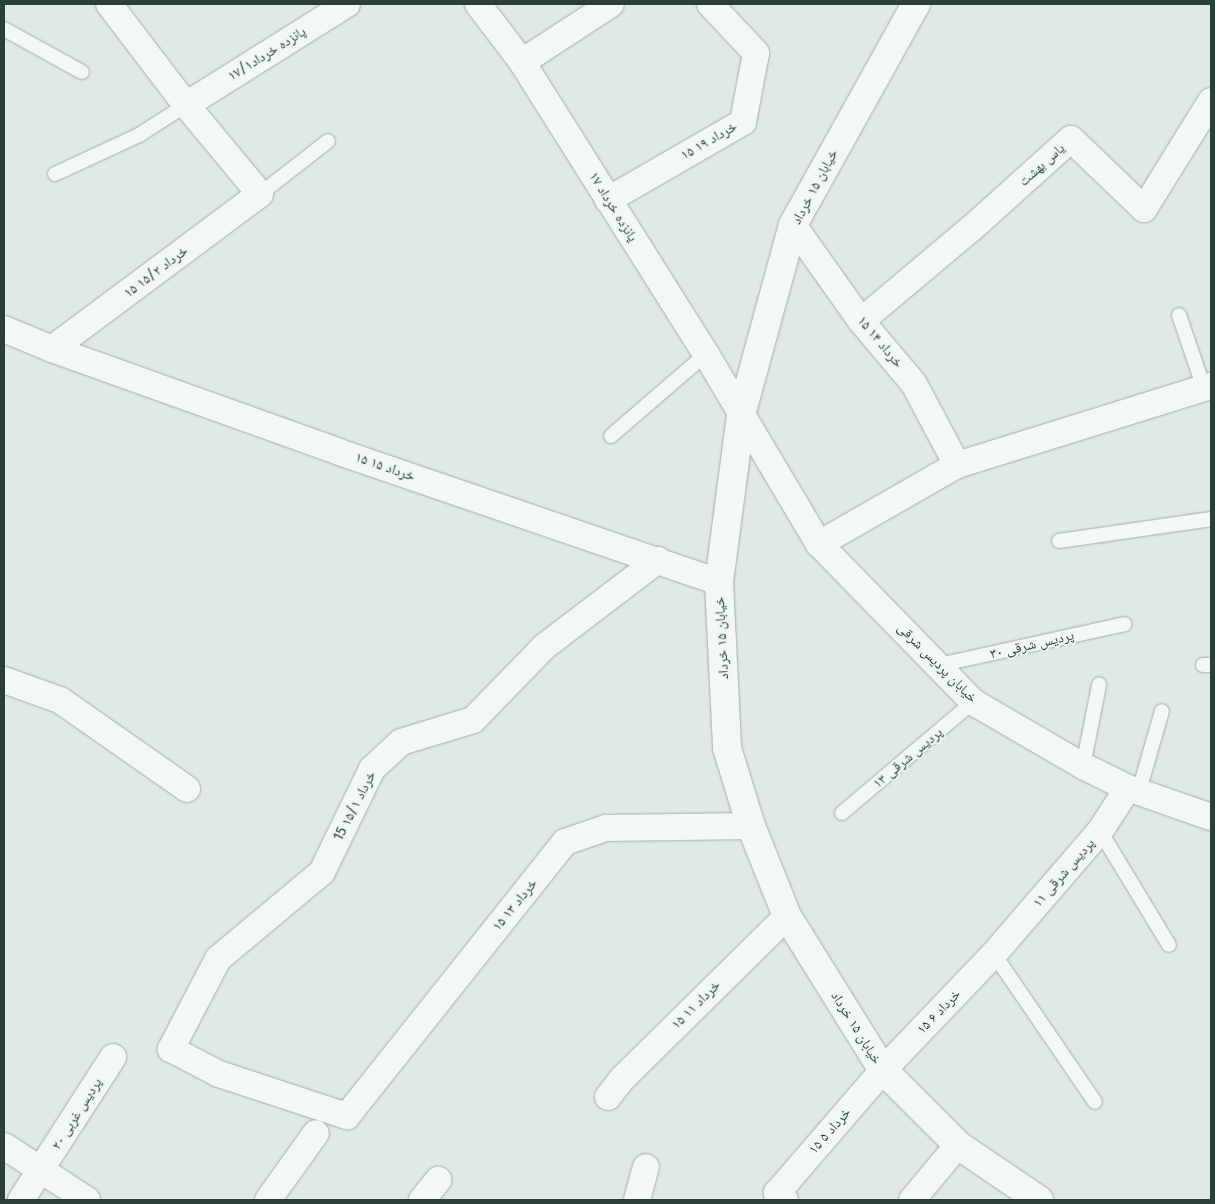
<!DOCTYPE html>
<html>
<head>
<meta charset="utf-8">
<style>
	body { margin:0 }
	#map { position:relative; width:1215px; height:1204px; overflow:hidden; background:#e0e9e5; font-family:"Fira Sans","Noto Naskh Arabic",sans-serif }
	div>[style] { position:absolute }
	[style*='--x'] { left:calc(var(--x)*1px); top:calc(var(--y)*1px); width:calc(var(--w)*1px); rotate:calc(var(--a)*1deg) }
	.roads { filter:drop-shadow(0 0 1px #a1b0aa) drop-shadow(0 0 1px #a1b0aa) }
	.service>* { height:14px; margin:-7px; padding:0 7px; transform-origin:7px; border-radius:7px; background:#f3f7f5 }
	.minor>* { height:26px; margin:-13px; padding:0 13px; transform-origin:13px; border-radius:13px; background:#f3f7f5 }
	.tertiary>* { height:28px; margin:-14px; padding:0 14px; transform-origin:14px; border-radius:14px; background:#f3f7f5 }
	span { translate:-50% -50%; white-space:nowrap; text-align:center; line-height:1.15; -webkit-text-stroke:4px #eff6f3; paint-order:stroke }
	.street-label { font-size:14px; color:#284036 }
	.frame { position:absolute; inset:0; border:5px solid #284036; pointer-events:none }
</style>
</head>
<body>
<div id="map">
	<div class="roads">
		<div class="service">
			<div style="--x:4;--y:29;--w:89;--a:28.9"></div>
			<div style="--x:55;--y:174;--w:93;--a:-24.9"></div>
			<div style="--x:139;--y:135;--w:56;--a:-32.6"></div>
			<div style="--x:260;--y:194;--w:86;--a:-37.9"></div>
			<div style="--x:1179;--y:315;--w:77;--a:71.1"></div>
			<div style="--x:611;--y:436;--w:125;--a:-40.8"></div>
			<div style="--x:1059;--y:541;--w:154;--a:-8.2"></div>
			<div style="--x:939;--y:665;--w:190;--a:-12.4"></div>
			<div style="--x:1203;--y:665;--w:8;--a:0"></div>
			<div style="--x:1083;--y:766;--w:83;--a:-78.8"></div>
			<div style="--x:1139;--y:791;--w:83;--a:-74"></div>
			<div style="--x:842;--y:813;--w:172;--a:-40.3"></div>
			<div style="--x:1100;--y:831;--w:133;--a:58.8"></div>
			<div style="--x:994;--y:954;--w:179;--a:55.7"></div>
		</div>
		<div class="minor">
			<div style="--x:478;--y:4;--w:73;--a:52.8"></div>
			<div style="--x:522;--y:62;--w:345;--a:57.8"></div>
			<div style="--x:706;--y:354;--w:221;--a:59.3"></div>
			<div style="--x:819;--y:544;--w:221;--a:45.7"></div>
			<div style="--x:973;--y:702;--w:127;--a:30.2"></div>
			<div style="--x:1083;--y:766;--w:50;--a:26.1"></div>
			<div style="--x:1128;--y:788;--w:88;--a:19.3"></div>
			<div style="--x:522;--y:62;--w:106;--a:-33.1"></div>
			<div style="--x:186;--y:105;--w:190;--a:-32.1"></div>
			<div style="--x:608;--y:200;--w:156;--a:-30"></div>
			<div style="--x:743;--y:122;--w:70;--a:-79.3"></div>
			<div style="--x:756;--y:53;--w:67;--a:-133.2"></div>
			<div style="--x:793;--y:225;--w:118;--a:54.7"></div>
			<div style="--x:861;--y:321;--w:82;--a:49.9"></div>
			<div style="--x:914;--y:384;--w:92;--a:62"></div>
			<div style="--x:861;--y:321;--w:145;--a:-40"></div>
			<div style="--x:972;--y:228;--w:133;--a:-42"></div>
			<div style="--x:1071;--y:139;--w:101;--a:43.8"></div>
			<div style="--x:1144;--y:209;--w:127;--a:-58.2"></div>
			<div style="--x:4;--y:329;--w:52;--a:22.6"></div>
			<div style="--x:52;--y:349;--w:305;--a:19.7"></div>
			<div style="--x:339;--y:452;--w:402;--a:18.9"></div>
			<div style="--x:52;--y:349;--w:259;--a:-36.7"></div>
			<div style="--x:260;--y:194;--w:116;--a:-129.7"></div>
			<div style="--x:186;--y:105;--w:127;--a:-127.3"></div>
			<div style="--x:819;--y:544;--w:159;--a:-29.8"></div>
			<div style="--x:957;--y:465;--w:266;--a:-17.3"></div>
			<div style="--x:658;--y:560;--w:143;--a:142.7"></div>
			<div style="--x:544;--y:647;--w:102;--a:134.2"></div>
			<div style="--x:473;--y:720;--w:75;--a:163"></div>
			<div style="--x:401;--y:742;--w:40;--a:137"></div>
			<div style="--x:372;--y:769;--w:114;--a:115.9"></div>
			<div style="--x:322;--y:872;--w:136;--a:140.1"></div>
			<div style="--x:218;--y:959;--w:102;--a:117.6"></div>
			<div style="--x:171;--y:1049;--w:54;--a:27.5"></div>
			<div style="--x:219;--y:1074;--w:135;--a:18.2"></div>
			<div style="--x:347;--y:1116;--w:350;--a:-51.5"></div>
			<div style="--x:565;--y:842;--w:43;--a:-18.9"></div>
			<div style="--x:606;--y:828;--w:145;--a:-0.8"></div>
			<div style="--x:4;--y:680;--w:59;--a:19.7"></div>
			<div style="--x:60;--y:700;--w:155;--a:35"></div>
			<div style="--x:608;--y:1097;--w:24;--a:-52"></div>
			<div style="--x:623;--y:1078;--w:231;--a:-44.6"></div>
			<div style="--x:4;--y:1146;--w:99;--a:33"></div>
			<div style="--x:21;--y:1200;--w:170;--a:-57.2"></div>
			<div style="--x:268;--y:1200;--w:82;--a:-54.4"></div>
			<div style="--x:422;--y:1200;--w:26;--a:-51"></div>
			<div style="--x:637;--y:1200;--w:34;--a:-75"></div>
			<div style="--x:785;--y:1200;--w:11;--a:-139"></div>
			<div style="--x:777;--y:1193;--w:162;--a:-49.2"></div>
			<div style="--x:883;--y:1070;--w:161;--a:-46.3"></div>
			<div style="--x:994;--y:954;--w:162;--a:-49.2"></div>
			<div style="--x:1100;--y:831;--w:51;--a:-56.9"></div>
			<div style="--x:912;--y:1200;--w:72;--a:-50.1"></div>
		</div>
		<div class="tertiary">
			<div style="--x:916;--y:4;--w:253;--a:119.1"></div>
			<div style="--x:793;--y:225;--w:197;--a:105.3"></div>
			<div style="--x:741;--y:415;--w:168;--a:97.5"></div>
			<div style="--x:719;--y:582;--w:166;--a:87.2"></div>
			<div style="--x:727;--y:748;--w:82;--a:72.9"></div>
			<div style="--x:751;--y:826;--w:97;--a:68.2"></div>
			<div style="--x:787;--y:916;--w:181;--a:58.1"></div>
			<div style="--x:883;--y:1070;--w:106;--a:45"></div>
			<div style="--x:958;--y:1145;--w:98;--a:34.2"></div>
		</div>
	</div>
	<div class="street-label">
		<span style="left:267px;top:54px;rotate:-32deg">پانزده خرداد۱۷/۱</span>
		<span style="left:709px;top:141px;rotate:-30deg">۱۵ خرداد ۱۹</span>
		<span style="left:1042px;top:165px;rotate:-42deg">یاس بهشت</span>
		<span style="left:815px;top:187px;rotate:-62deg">خیابان ۱۵ خرداد</span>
		<span style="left:613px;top:207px;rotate:58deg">پانزده خرداد ۱۷</span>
		<span style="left:156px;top:272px;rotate:-37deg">۱۵ خرداد ۱۵/۲</span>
		<span style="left:880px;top:342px;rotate:50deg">۱۵ خرداد ۱۴</span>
		<span style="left:385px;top:467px;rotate:19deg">۱۵ خرداد ۱۵</span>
		<span style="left:722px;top:638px;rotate:-93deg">خیابان ۱۵ خرداد</span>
		<span style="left:1032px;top:645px;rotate:-13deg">پردیس شرقی ۳۰</span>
		<span style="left:937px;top:663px;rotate:45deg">خیابان پردیس شرقی</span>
		<span style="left:908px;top:758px;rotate:-40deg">پردیس شرقی ۱۳</span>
		<span style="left:355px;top:806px;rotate:-63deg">15 خرداد ۱۵/۱</span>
		<span style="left:1064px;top:873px;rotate:-49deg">پردیس شرقی ۱۱</span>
		<span style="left:515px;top:905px;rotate:-51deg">۱۵ خرداد ۱۳</span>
		<span style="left:696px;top:1005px;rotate:-45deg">۱۵ خرداد ۱۱</span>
		<span style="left:939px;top:1012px;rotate:-46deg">۱۵ خرداد ۶</span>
		<span style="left:856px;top:1028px;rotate:58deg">خیابان ۱۵ خرداد</span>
		<span style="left:77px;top:1114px;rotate:-58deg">پردیس غربی ۲۰</span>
		<span style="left:830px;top:1131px;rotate:-49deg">۱۵ خرداد ۵</span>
	</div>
	<div class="frame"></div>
</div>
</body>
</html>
